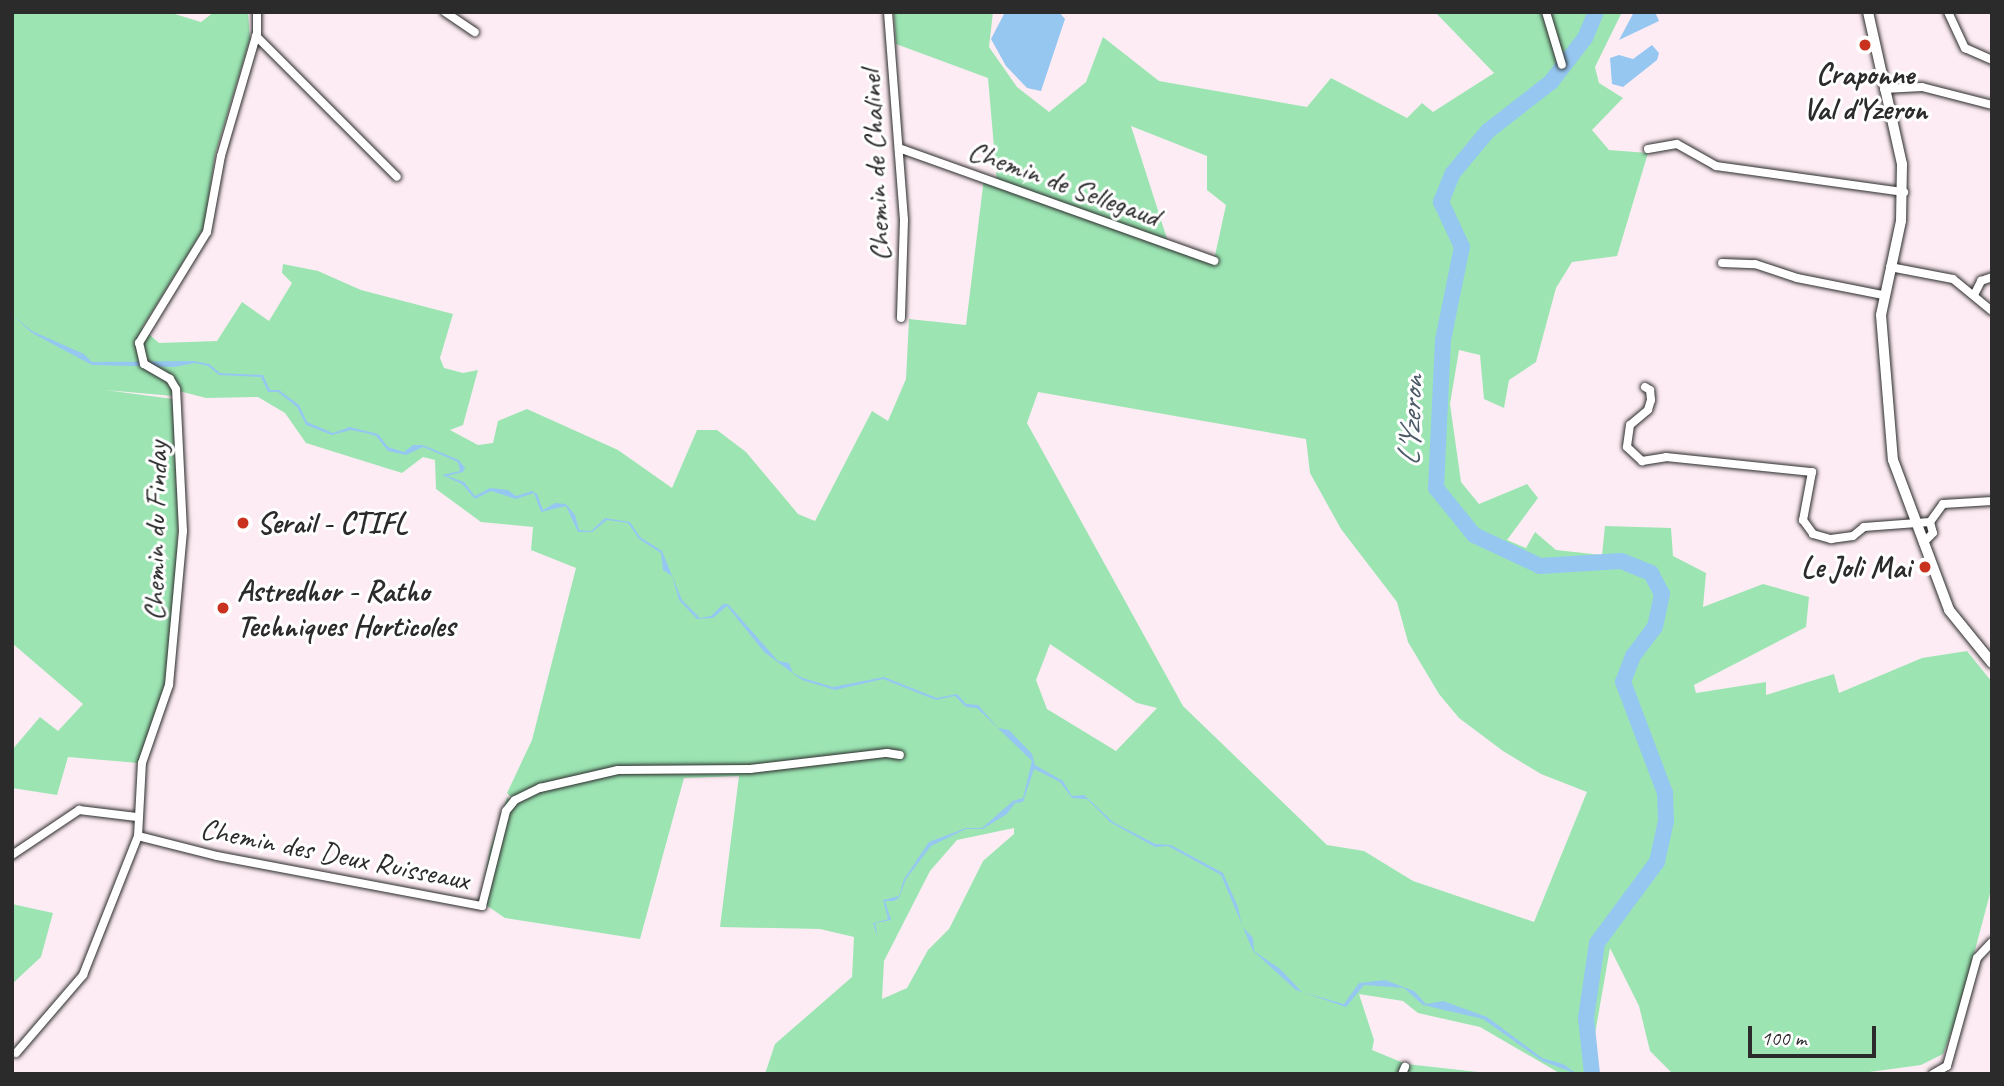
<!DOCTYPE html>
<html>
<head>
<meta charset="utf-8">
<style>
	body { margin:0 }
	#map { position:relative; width:2004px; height:1086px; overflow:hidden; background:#fdecf3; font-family:Caveat,sans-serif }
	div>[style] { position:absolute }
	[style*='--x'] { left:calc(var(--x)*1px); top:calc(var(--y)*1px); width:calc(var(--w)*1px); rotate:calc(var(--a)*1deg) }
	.green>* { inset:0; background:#9ce5b3 }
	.water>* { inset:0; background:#95c7f1 }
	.river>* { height:16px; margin:-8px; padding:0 8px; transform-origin:8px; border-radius:8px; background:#95c7f1 }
	.roads { filter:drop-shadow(0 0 2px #2b2b2b) drop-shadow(0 0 2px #2b2b2b) }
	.minor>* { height:8px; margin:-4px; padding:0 4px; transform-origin:4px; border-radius:4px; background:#fff }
	.secondary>* { height:10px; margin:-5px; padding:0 5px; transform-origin:5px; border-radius:5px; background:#fff }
	.dots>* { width:19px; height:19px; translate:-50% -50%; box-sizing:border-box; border:4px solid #fff; border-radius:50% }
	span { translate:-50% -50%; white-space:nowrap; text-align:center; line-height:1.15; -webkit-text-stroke:6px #fff; paint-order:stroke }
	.poi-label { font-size:30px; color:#2b2b2b; font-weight:700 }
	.left { translate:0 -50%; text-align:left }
	.right { translate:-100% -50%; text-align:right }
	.street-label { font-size:30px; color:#2b2b2b }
	.water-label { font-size:32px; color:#4b5a66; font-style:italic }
	.frame { position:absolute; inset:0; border:14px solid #2b2b2b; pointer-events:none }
	.scale { position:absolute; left:1748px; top:1026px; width:128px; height:32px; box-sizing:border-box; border:4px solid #2b2b2b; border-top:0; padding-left:9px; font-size:21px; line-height:24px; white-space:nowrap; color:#2b2b2b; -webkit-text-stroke:5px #fff; paint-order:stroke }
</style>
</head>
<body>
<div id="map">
	<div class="green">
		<div style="clip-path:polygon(evenodd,12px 12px,168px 12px,201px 22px,214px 12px,248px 12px,250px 39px,215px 155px,204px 228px,142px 328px,159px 343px,217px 341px,242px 302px,269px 321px,292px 283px,282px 273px,283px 264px,318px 271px,361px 290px,453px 314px,440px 358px,444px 368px,463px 373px,478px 370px,463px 425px,450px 430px,478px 445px,493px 443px,498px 421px,527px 409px,618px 450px,672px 488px,697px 430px,717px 430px,746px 452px,798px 514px,815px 521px,872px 411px,888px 421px,906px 379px,909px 319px,966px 325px,984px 178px,997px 182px,988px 78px,896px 44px,894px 12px,993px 12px,989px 47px,1017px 87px,1049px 112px,1086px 82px,1103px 37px,1159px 81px,1307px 107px,1331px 78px,1407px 118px,1422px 103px,1433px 112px,1494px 73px,1435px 12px,1622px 12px,1595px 67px,1599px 83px,1623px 98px,1592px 130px,1609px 150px,1648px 153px,1617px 256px,1572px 262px,1556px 288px,1536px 362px,1509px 380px,1504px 408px,1484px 399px,1480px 355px,1459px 350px,1450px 404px,1461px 482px,1479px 504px,1527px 484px,1538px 498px,1507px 540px,1526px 548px,1535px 532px,1556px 550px,1602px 555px,1605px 526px,1671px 528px,1673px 556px,1706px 573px,1703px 607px,1763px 584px,1809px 597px,1806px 627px,1694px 685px,1696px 693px,1766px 682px,1766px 695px,1834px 674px,1839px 693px,1922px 658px,1967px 651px,1992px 682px,1992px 886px,1957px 1018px,1943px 1054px,1921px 1065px,1855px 1074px,1673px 1074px,1650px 1051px,1639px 1006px,1610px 948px,1588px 1074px,1561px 1074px,1480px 1027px,1418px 1013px,1403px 1001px,1359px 994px,1374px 1040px,1372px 1050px,1406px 1064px,1496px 1074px,765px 1074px,775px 1044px,852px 977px,854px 937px,820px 929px,720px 927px,739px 776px,684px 778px,640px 939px,505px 918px,480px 901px,490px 850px,507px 798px,513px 799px,507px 793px,532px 740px,576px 568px,531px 550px,533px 527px,481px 522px,436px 489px,435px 460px,423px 457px,402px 473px,306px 443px,285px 413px,258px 397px,206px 398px,179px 391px,173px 396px,105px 390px,173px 399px,178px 522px,174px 629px,166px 684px,138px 763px,68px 757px,57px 795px,12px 788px,12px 750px,40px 717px,58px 731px,83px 704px,12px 643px,12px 12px,1131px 126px,1207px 156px,1207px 190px,1226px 205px,1214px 260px,1169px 245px,1131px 126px,12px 12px,1038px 392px,1306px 439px,1310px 473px,1341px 529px,1397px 602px,1408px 642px,1439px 694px,1459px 718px,1503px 751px,1541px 774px,1587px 792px,1534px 922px,1413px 881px,1364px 851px,1327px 845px,1183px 706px,1027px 423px,1038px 392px,12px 12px,1050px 644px,1137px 703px,1157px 708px,1116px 751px,1047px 709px,1036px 680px,1050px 644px,12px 12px,1014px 828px,1014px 834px,983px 861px,949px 929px,928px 950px,907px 988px,882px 999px,884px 961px,930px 871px,957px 840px,1014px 828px)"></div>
		<div style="clip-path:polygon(12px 904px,53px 913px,41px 957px,12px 984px)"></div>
	</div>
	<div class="water">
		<div style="clip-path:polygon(1005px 12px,1059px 12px,1065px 19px,1041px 91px,1027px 88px,1006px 66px,991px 39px)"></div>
		<div style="clip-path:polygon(1634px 12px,1655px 12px,1659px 21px,1619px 40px)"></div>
		<div style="clip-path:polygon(1652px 45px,1659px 53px,1657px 60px,1623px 87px,1612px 84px,1610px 58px,1619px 55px,1633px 59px)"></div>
		<div style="clip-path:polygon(12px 315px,32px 331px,84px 354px,92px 362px,194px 361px,209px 364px,220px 373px,263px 375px,270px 390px,279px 390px,299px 405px,307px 422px,333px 433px,350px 427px,378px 434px,388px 447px,404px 452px,413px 445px,423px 445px,459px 460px,465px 468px,463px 472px,447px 476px,464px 482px,475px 496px,490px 488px,508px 490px,516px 496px,532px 491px,537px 494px,543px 510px,555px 503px,566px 504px,575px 515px,579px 530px,591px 531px,605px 518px,630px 522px,640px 537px,662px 551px,682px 600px,700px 618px,711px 616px,723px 604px,728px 604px,778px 661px,789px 663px,793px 673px,803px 678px,833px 687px,884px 677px,937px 698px,957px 694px,966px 704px,978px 705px,998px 728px,1009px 730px,1032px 754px,1035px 765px,1063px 781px,1072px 796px,1084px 795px,1113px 822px,1155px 844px,1171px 845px,1223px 873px,1238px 907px,1242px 926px,1253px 938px,1254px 951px,1280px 969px,1302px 992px,1344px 1004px,1359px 983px,1385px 980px,1414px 991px,1426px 1004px,1443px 1001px,1487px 1017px,1542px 1058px,1563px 1064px,1577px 1074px,1542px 1061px,1483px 1019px,1423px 1005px,1404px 988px,1364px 985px,1346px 1007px,1296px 990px,1253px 951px,1221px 875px,1168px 846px,1155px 847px,1110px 822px,1087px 799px,1072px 798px,1060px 782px,1034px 769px,1023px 802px,1015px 803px,1007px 814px,986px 827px,983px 829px,966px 829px,931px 846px,906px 879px,899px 898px,894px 901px,885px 901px,891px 920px,875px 923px,878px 938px,873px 923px,888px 919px,883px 900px,899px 896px,904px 879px,929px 842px,966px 828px,982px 828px,1013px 801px,1023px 798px,1032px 761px,977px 708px,966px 707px,955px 696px,936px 700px,883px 679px,835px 690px,802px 680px,764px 652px,727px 606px,713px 618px,697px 619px,679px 600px,672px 576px,663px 570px,661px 553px,639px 539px,628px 523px,607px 520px,592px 532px,578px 532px,566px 506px,541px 512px,534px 493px,516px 499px,491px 491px,475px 499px,462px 484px,442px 475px,460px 471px,458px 462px,423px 447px,406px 455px,388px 451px,376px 436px,366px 433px,351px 430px,332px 435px,306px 425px,297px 407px,278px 392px,268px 392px,261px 377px,219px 375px,208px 366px,195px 363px,174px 367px,92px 365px,32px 333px)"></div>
	</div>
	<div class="river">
		<div style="--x:1592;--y:1074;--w:56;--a:-96.1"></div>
		<div style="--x:1586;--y:1018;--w:76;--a:-81.7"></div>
		<div style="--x:1597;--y:943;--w:101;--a:-53.5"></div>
		<div style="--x:1657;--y:862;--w:42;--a:-77.6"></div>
		<div style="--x:1666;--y:821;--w:28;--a:-92"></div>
		<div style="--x:1665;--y:793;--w:119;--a:-110.7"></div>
		<div style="--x:1623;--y:682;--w:28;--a:-69"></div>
		<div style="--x:1633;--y:656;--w:36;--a:-53"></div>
		<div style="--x:1655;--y:627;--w:34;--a:-78"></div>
		<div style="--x:1662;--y:594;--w:24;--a:-118"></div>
		<div style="--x:1651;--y:573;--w:32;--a:-158"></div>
		<div style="--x:1621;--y:561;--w:81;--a:176.5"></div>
		<div style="--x:1540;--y:566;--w:73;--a:-154.8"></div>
		<div style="--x:1474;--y:535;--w:60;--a:-129"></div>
		<div style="--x:1436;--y:488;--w:148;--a:-87.3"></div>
		<div style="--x:1443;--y:340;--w:95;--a:-78.5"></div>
		<div style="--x:1462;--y:247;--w:50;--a:-115"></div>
		<div style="--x:1441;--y:202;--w:31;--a:-68"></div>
		<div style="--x:1453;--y:173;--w:55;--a:-50.2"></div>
		<div style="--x:1488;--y:131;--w:80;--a:-37.9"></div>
		<div style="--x:1551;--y:82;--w:56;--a:-52.3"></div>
		<div style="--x:1585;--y:38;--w:28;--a:-67"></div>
	</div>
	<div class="roads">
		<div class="minor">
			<div style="--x:445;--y:12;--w:36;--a:34"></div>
			<div style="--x:888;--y:12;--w:209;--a:85.6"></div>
			<div style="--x:904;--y:220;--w:98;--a:91.8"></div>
			<div style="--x:1546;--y:12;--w:55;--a:73.2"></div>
			<div style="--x:1948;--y:12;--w:40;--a:65"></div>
			<div style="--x:1965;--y:48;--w:30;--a:24"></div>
			<div style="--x:256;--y:36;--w:199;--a:45"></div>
			<div style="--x:1884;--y:89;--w:38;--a:-3"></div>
			<div style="--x:1922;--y:87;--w:72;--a:14.4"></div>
			<div style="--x:899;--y:148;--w:335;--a:19.7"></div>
			<div style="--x:1648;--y:149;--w:29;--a:-10"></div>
			<div style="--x:1677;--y:144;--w:45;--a:29.4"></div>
			<div style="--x:1716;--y:166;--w:190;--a:7.9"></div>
			<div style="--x:1722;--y:263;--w:33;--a:2"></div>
			<div style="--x:1755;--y:264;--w:44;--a:18.4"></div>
			<div style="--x:1797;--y:278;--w:88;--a:11.2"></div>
			<div style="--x:1890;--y:267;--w:64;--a:10.8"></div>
			<div style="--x:1953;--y:279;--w:50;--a:39.4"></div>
			<div style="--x:1974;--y:295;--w:16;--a:-63"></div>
			<div style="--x:1981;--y:281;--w:12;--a:-20"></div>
			<div style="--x:1645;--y:387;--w:6;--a:31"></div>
			<div style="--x:1650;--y:390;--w:10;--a:84"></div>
			<div style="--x:1651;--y:400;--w:10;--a:107"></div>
			<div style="--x:1648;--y:410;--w:23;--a:140"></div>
			<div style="--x:1630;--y:425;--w:22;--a:98"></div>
			<div style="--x:1627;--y:447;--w:21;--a:43"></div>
			<div style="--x:1642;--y:461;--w:24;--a:-9"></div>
			<div style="--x:1666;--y:457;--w:147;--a:5.9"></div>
			<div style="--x:1812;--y:472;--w:49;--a:100.6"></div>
			<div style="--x:1803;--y:520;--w:17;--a:54"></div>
			<div style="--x:1813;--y:534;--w:19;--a:16"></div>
			<div style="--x:1831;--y:539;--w:22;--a:-8"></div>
			<div style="--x:1853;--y:536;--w:14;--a:-39"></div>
			<div style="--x:1864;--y:527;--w:66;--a:-4.3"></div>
			<div style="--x:1930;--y:522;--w:11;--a:75"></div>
			<div style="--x:1933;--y:533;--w:14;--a:135"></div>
			<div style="--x:1930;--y:522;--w:22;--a:-54"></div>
			<div style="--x:1943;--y:504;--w:49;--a:-3.5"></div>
			<div style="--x:138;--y:836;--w:81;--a:14.2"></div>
			<div style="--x:217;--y:856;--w:270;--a:10.7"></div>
			<div style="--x:482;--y:906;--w:98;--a:-75.8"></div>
			<div style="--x:506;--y:811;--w:14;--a:-51"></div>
			<div style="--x:515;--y:800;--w:28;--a:-26"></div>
			<div style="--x:540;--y:788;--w:80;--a:-13"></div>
			<div style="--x:618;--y:770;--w:132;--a:-0.4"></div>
			<div style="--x:750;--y:769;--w:138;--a:-6.7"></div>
			<div style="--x:887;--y:753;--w:13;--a:9"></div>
			<div style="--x:12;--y:855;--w:81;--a:-33.9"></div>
			<div style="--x:79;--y:810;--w:58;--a:6.9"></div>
			<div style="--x:16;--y:1053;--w:103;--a:-49.3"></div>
			<div style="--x:83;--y:975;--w:149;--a:-68.4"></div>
			<div style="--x:138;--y:836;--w:73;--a:-86.9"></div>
			<div style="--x:142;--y:763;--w:83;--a:-70.9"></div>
			<div style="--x:169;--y:685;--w:155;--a:-84.8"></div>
			<div style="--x:183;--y:531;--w:142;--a:-92.8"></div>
			<div style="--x:176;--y:389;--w:12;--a:-121"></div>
			<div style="--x:170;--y:379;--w:30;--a:-150"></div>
			<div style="--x:144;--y:364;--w:22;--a:-103"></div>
			<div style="--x:139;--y:343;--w:130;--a:-58.5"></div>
			<div style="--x:207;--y:232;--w:77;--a:-79.6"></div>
			<div style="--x:221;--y:156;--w:128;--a:-73.7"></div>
			<div style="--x:257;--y:33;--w:21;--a:-90"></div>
			<div style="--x:1402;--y:1074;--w:8;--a:-67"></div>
			<div style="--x:1933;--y:1074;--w:16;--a:-30"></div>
			<div style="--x:1947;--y:1066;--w:112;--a:-74.5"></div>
			<div style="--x:1977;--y:958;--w:22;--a:-47"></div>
		</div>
		<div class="secondary">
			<div style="--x:1868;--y:12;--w:156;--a:77.4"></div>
			<div style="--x:1902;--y:164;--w:57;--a:91"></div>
			<div style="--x:1901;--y:221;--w:96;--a:102"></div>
			<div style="--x:1881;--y:315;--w:145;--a:85.3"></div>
			<div style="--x:1893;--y:460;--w:160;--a:69.5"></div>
			<div style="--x:1949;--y:610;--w:68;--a:50.9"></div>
		</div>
	</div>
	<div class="dots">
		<div style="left:1865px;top:45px;background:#c8321e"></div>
		<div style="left:243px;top:523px;background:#c8321e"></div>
		<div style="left:1925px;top:567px;background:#c8321e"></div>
		<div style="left:223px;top:608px;background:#c8321e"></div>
	</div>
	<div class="poi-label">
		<span style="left:1865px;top:91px">Craponne<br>Val d'Yzeron</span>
		<span class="left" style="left:257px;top:523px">Serail - CTIFL</span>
		<span class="right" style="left:1911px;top:567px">Le Joli Mai</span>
		<span class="left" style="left:237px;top:608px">Astredhor - Ratho<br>Techniques Horticoles</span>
	</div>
	<div class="street-label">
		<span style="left:875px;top:166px;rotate:-93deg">Chemin de Chalinel</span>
		<span style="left:1064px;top:183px;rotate:20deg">Chemin de Sellegaud</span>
		<span style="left:155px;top:531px;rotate:-89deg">Chemin du Finday</span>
		<span style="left:335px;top:854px;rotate:11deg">Chemin des Deux Ruisseaux</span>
	</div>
	<div class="water-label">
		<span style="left:1411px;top:421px;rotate:-87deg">L'Yzeron</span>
	</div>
	<div class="frame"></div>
	<div class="scale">100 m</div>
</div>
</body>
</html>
